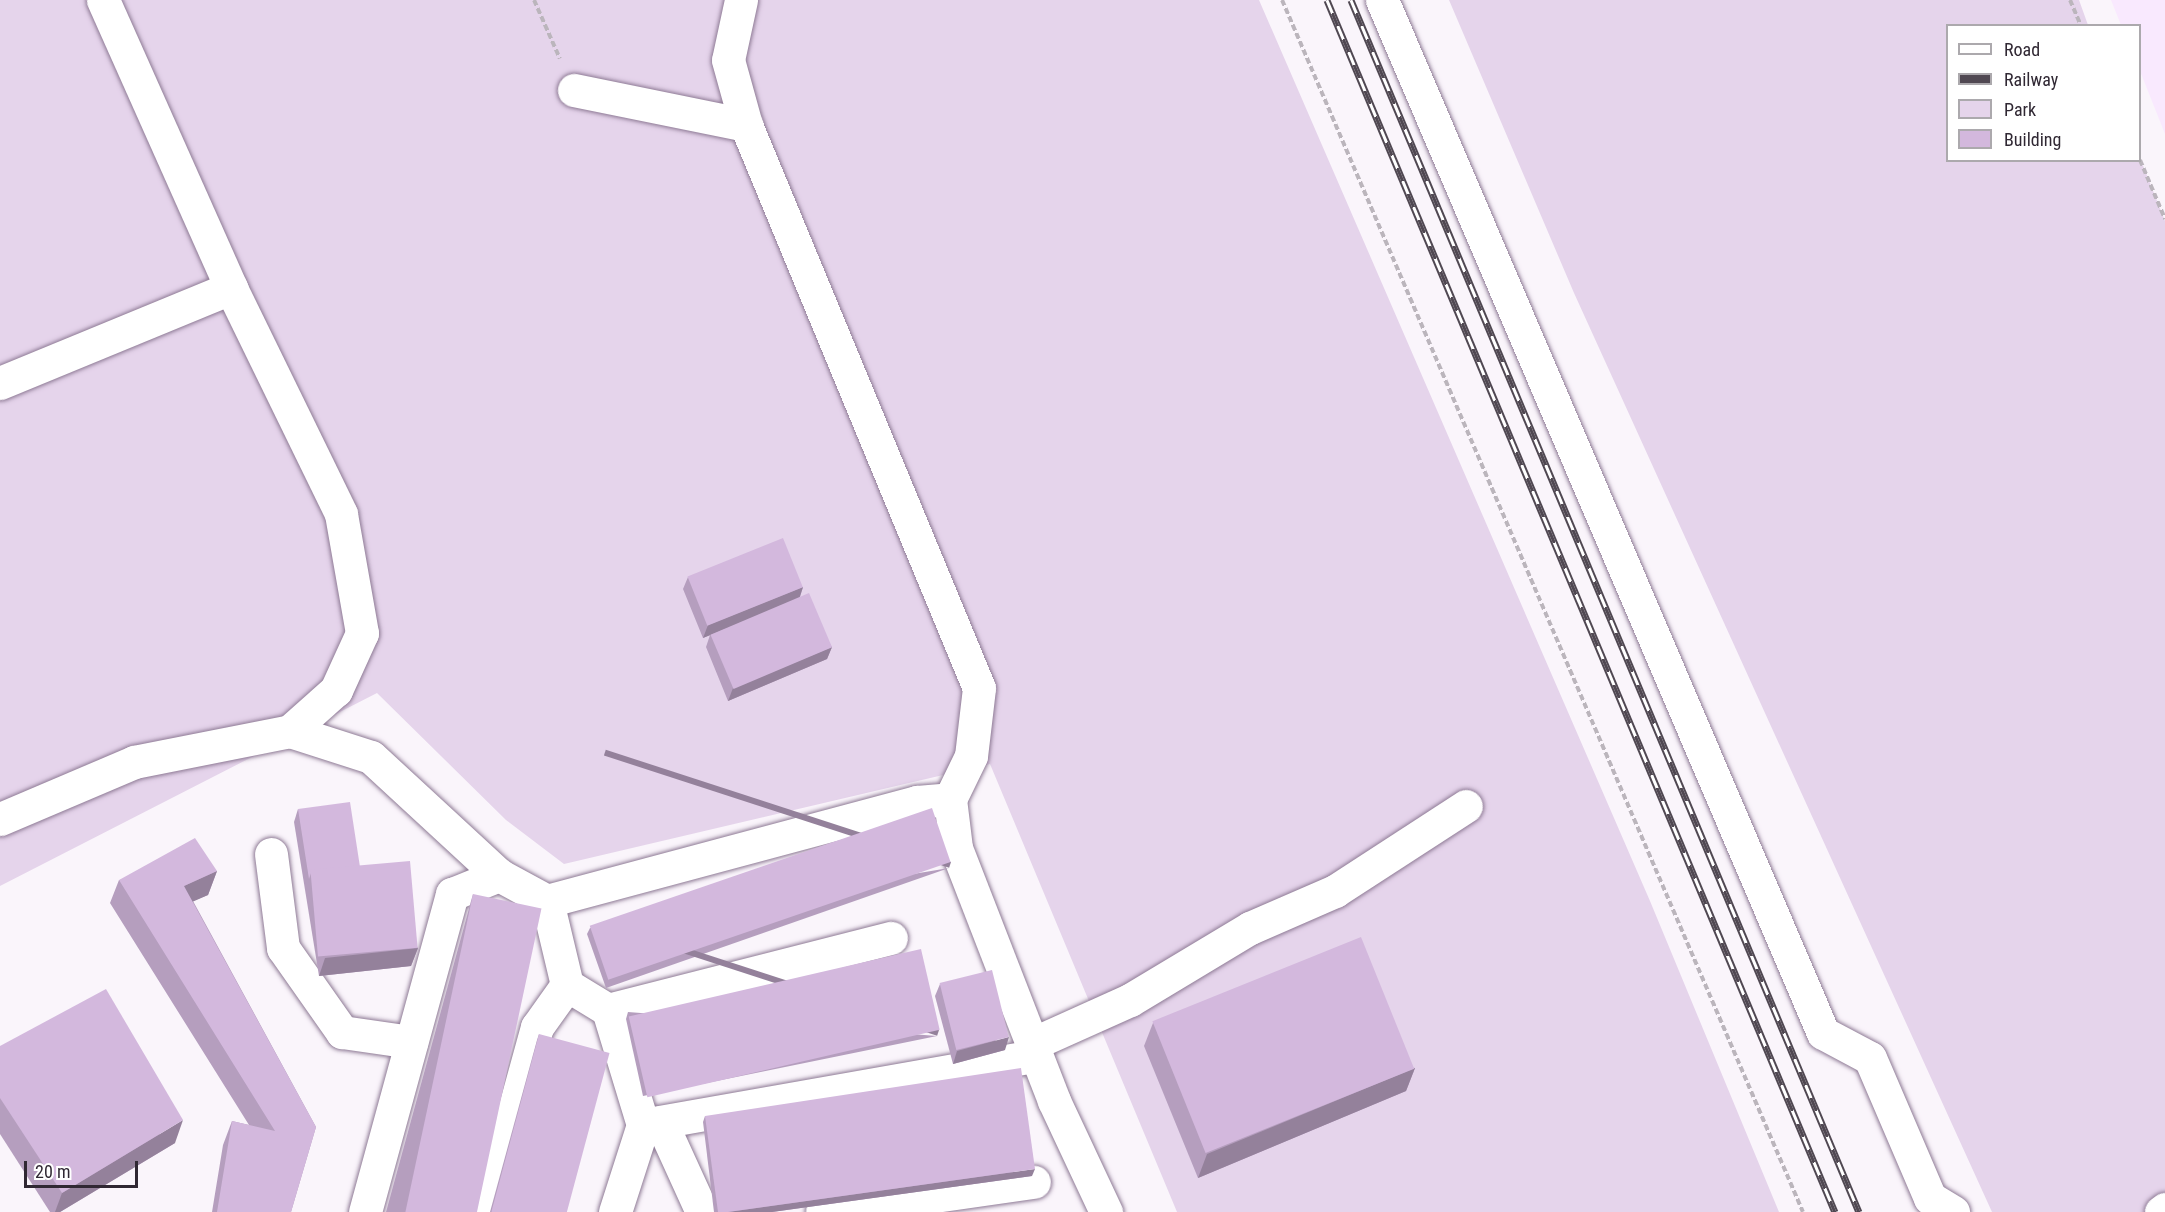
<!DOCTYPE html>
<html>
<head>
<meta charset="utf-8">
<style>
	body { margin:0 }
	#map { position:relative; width:2165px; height:1212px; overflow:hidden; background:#faf5fb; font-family:"Roboto Condensed",sans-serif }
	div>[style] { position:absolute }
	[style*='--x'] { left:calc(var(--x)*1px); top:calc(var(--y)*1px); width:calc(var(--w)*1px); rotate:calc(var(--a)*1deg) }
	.built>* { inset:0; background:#f9e9fe }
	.green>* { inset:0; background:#e5d4eb }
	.path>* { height:4px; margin-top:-2px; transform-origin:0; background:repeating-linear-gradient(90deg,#bbb5bc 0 6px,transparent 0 9px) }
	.roads { filter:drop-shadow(0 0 2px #8e7a95) drop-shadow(0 0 2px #8e7a95) }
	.minor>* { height:33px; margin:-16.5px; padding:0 16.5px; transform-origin:16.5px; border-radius:16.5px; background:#fff }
	.rail>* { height:7px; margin-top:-3.5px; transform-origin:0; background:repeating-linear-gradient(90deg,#fff 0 14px,#504852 0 28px); box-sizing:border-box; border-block:2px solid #504852 }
	.wall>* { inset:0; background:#b59ebe }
	.shaded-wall>* { inset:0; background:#94819b; transform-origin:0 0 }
	.building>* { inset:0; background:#d3b8dd; transform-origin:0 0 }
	span { translate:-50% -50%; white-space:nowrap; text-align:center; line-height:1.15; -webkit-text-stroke:6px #fff; paint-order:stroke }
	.legend { position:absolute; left:1946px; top:24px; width:195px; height:138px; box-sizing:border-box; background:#fff; border:2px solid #aca9ad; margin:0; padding:8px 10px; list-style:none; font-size:18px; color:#302833 }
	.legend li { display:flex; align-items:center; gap:12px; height:30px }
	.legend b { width:30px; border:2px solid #aca9ad }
	.scale { position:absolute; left:24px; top:1161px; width:114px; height:27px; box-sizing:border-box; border:3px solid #302833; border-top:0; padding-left:8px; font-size:18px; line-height:21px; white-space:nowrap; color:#302833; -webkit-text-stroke:4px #fff; paint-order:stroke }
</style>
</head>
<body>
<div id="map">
	<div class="built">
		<div style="clip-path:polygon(2111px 0,2165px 0,2165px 134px,2140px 71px,2140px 26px,2121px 25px)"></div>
	</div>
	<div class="green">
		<div style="clip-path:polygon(0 0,1259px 0,1650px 901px,1779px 1212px,1177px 1212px,990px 764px,564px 864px,506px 820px,377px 693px,0 886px)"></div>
		<div style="clip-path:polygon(1449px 0,2079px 0,2088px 25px,1948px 26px,1948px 160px,2140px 158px,2165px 221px,2165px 1199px,2146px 1212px,1992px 1212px,1574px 293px)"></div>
	</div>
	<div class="path">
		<div style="--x:534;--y:0;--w:64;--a:66.2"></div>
		<div style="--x:1282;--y:0;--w:1319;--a:66.74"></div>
		<div style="--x:2070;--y:0;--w:28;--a:67"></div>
		<div style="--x:2140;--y:160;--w:64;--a:67"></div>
	</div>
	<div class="roads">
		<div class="minor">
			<div style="--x:103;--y:0;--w:315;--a:66"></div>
			<div style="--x:231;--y:288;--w:251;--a:64"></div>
			<div style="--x:341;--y:514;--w:121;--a:80"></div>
			<div style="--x:362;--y:633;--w:63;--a:114.5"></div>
			<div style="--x:336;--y:690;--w:62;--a:138.3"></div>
			<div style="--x:741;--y:0;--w:61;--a:102.2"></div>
			<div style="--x:728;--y:60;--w:67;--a:74.5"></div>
			<div style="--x:746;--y:125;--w:609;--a:67.52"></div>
			<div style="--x:979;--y:688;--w:68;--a:96.7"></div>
			<div style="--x:971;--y:756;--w:48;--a:116"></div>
			<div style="--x:1382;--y:0;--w:1123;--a:66.88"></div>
			<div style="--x:1823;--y:1033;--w:53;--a:28"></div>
			<div style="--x:1870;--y:1058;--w:152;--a:66.8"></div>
			<div style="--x:1930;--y:1198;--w:27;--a:31"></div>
			<div style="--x:574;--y:90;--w:176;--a:11.5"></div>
			<div style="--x:0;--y:383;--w:250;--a:-22.4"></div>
			<div style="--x:0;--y:819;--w:146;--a:-23"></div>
			<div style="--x:134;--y:762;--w:159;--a:-11.2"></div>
			<div style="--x:290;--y:731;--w:85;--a:17.8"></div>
			<div style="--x:371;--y:757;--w:174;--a:42.7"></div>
			<div style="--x:499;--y:875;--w:55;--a:28.4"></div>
			<div style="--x:547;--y:901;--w:383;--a:-15"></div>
			<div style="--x:917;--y:802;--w:33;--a:-5"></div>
			<div style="--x:950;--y:799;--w:49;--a:83"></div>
			<div style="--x:956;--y:848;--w:271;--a:68.8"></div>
			<div style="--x:1054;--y:1101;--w:123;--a:64.9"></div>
			<div style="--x:271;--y:854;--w:95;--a:82.7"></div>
			<div style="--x:283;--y:948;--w:103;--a:54.9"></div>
			<div style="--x:342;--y:1032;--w:70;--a:8.2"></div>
			<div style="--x:547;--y:901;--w:86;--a:76.6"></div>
			<div style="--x:567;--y:985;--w:48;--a:31.4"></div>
			<div style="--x:608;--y:1010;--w:120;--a:73.1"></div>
			<div style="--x:643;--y:1125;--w:399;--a:-10"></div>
			<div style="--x:608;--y:1010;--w:292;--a:-14.3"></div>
			<div style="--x:1032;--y:1044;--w:107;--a:-24.2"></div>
			<div style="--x:1130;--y:1000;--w:140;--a:-31"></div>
			<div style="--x:1250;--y:928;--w:93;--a:-23.5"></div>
			<div style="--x:1335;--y:891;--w:156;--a:-33"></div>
			<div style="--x:661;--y:1122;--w:99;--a:65.5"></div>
			<div style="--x:365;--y:1212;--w:330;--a:-74.7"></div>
			<div style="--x:452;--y:894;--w:51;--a:-22"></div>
			<div style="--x:486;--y:1212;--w:192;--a:-74.6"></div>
			<div style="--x:537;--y:1027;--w:52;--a:-54.5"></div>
			<div style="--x:615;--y:1212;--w:91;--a:-72.2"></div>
			<div style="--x:822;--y:1212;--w:214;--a:-8.1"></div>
			<div style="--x:2161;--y:1212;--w:5;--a:-37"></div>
		</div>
	</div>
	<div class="rail">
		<div style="--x:1327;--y:0;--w:1314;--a:67.26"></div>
		<div style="--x:1351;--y:0;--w:1314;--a:67.26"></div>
	</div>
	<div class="wall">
		<div style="clip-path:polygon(688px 577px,803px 587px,800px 597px,832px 647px,827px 659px,728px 701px,706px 647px,710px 635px,703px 638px,683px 589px)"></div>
		<div style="clip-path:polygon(298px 809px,360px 867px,418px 948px,411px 966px,319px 976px,294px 822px)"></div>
		<div style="clip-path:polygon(949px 868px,606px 988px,587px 934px,590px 928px)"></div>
		<div style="clip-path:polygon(217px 871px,208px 895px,193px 901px,316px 1127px,291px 1212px,212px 1212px,223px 1145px,232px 1121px,249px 1125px,110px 903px,119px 880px)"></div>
		<div style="clip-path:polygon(473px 894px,461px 1212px,386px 1212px,471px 901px)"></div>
		<div style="clip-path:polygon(940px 984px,1005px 1050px,953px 1064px,935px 996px)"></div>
		<div style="clip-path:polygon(628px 1012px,937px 1036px,643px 1096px,626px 1019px)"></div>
		<div style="clip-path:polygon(1153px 1023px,1415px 1068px,1406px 1091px,1198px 1178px,1144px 1046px)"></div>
		<div style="clip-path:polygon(539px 1034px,565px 1212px,490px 1212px,537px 1040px)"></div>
		<div style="clip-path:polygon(0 1046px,175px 1143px,60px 1212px,50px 1212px,0 1134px)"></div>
		<div style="clip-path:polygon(705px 1116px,1032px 1176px,772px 1212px,714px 1212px,703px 1122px)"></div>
	</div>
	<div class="shaded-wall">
		<div style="clip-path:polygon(803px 587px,799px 599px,703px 638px,708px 625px)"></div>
		<div style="clip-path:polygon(832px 647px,827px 659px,728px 701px,733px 688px)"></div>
		<div style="left:951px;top:862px;width:6px;height:363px;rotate:108deg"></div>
		<div style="clip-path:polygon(217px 871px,208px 895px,176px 909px,184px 886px)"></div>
		<div style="clip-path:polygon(418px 948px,411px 966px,319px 976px,325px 958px)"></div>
		<div style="left:939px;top:1030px;width:6px;height:300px;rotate:108deg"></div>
		<div style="clip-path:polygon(1009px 1037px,1005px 1050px,953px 1064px,957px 1051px)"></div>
		<div style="clip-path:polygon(1415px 1068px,1406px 1091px,1198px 1178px,1207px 1154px)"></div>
		<div style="clip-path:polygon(183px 1120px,175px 1143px,60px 1212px,55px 1212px,62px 1193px)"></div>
		<div style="clip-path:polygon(1035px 1169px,1032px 1176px,772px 1212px,728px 1212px)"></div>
	</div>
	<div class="building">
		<div style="left:783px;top:538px;width:53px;height:103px;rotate:68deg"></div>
		<div style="left:809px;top:593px;width:59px;height:107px;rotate:67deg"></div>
		<div style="clip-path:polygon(350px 802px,360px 867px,311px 873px,309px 879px,298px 809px)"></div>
		<div style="left:932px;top:808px;width:57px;height:362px;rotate:71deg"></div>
		<div style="clip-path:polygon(195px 838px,217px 871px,184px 886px,316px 1127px,291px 1212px,217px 1212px,232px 1121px,275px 1131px,119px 880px)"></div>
		<div style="left:410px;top:861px;width:87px;height:100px;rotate:85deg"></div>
		<div style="left:473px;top:894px;width:70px;height:329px;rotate:12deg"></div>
		<div style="left:1361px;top:937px;width:142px;height:225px;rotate:68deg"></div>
		<div style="left:921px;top:949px;width:83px;height:300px;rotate:77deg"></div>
		<div style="left:992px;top:970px;width:69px;height:54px;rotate:76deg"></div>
		<div style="clip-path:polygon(106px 989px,183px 1120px,62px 1193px,0 1098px,0 1046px)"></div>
		<div style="left:539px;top:1034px;width:73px;height:184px;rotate:15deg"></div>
		<div style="clip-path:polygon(1021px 1068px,1035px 1169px,728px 1212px,718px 1212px,705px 1116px)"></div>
	</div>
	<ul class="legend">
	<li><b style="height:8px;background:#fff"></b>Road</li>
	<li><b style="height:8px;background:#504852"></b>Railway</li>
	<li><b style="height:16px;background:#e5d4eb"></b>Park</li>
	<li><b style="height:16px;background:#d3b8dd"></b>Building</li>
	</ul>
	<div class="scale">20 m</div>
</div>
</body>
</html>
